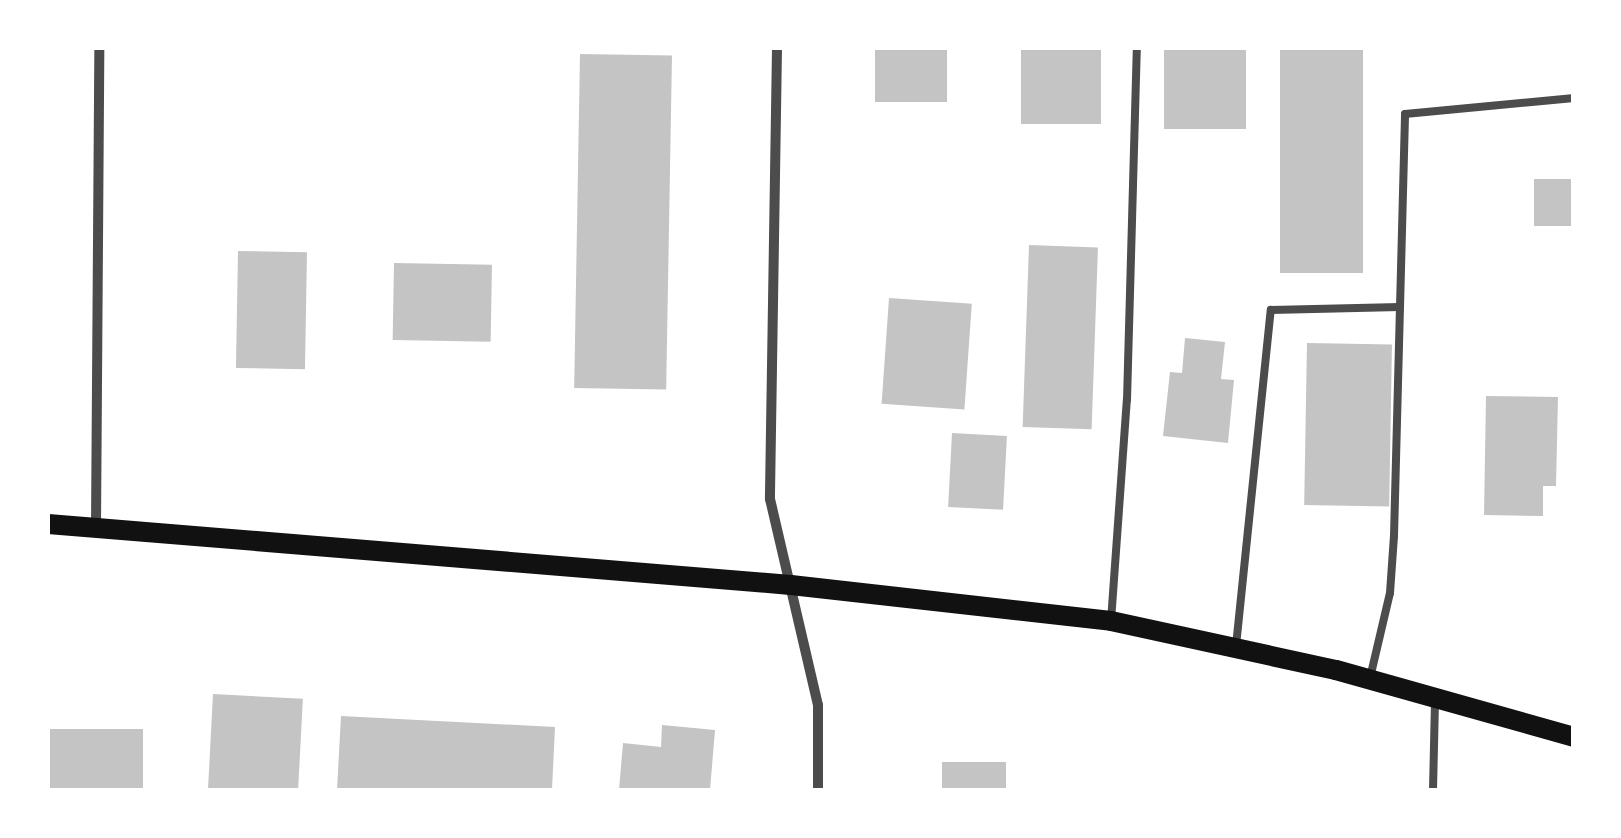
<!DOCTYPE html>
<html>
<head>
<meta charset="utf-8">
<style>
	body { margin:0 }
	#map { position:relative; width:1621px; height:838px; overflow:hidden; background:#fff; font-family:"Exo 2",sans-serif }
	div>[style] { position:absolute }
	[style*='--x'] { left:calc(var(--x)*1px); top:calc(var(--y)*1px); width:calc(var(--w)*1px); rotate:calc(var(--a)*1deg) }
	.building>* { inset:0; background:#c4c4c4; transform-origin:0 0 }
	.service>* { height:8px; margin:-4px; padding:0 4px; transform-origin:4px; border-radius:4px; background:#4c4c4c }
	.minor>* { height:10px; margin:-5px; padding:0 5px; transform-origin:5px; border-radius:5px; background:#4c4c4c }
	.secondary>* { height:20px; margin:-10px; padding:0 10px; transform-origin:10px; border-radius:10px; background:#111 }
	span { translate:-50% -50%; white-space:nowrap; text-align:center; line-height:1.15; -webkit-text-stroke:10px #fff; paint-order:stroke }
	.frame { position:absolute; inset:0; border:50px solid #fff; pointer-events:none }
</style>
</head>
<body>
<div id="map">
	<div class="building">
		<div style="left:875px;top:48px;width:72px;height:54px"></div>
		<div style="left:1021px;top:48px;width:80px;height:76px"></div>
		<div style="left:1164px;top:48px;width:82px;height:81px"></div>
		<div style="left:1280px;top:48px;width:83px;height:225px"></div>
		<div style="left:580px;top:54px;width:92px;height:334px;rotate:1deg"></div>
		<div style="left:1534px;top:179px;width:40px;height:47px"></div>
		<div style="left:1029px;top:245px;width:69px;height:182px;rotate:2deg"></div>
		<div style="left:238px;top:251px;width:69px;height:117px;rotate:1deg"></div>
		<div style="left:394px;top:263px;width:98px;height:77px;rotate:1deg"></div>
		<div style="left:889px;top:298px;width:83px;height:106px;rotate:4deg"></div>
		<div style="clip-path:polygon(1185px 338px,1225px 342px,1221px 379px,1234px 380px,1228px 443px,1163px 436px,1170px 372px,1182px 373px)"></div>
		<div style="left:1307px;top:343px;width:85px;height:162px;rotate:1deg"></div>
		<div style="clip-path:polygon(1486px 396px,1558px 397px,1556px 486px,1543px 486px,1543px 516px,1484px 515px)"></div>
		<div style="left:952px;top:433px;width:55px;height:74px;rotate:3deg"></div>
		<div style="left:213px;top:694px;width:90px;height:96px;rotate:3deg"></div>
		<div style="clip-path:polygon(341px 716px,555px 727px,552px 790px,337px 790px)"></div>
		<div style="clip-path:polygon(662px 725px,715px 730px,710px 790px,619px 790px,623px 743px,661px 747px)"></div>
		<div style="left:48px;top:729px;width:95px;height:61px"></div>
		<div style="left:942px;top:762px;width:64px;height:28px"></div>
	</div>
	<div class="service">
		<div style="--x:1111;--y:621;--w:222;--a:-85.9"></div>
		<div style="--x:1127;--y:400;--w:352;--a:-88.4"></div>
		<div style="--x:1236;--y:646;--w:338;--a:-84.1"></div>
		<div style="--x:1271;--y:310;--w:129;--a:-1.3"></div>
		<div style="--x:1370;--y:678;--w:87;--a:-76.8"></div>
		<div style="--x:1390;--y:593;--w:57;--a:-86"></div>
		<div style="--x:1394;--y:536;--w:422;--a:-88.5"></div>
		<div style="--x:1405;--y:114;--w:170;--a:-5.4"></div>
		<div style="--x:1433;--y:790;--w:90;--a:-88.7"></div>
	</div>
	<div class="minor">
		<div style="--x:777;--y:48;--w:451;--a:90.9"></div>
		<div style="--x:770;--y:499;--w:212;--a:76.9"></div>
		<div style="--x:818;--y:705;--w:85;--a:90"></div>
		<div style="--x:96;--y:527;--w:479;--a:-89.6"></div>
	</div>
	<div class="secondary">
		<div style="--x:48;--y:524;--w:745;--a:4.69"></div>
		<div style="--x:791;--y:585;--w:322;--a:6.4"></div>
		<div style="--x:1111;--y:621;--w:230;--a:12.3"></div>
		<div style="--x:1336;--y:670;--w:247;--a:15.7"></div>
	</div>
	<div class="frame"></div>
</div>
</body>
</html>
